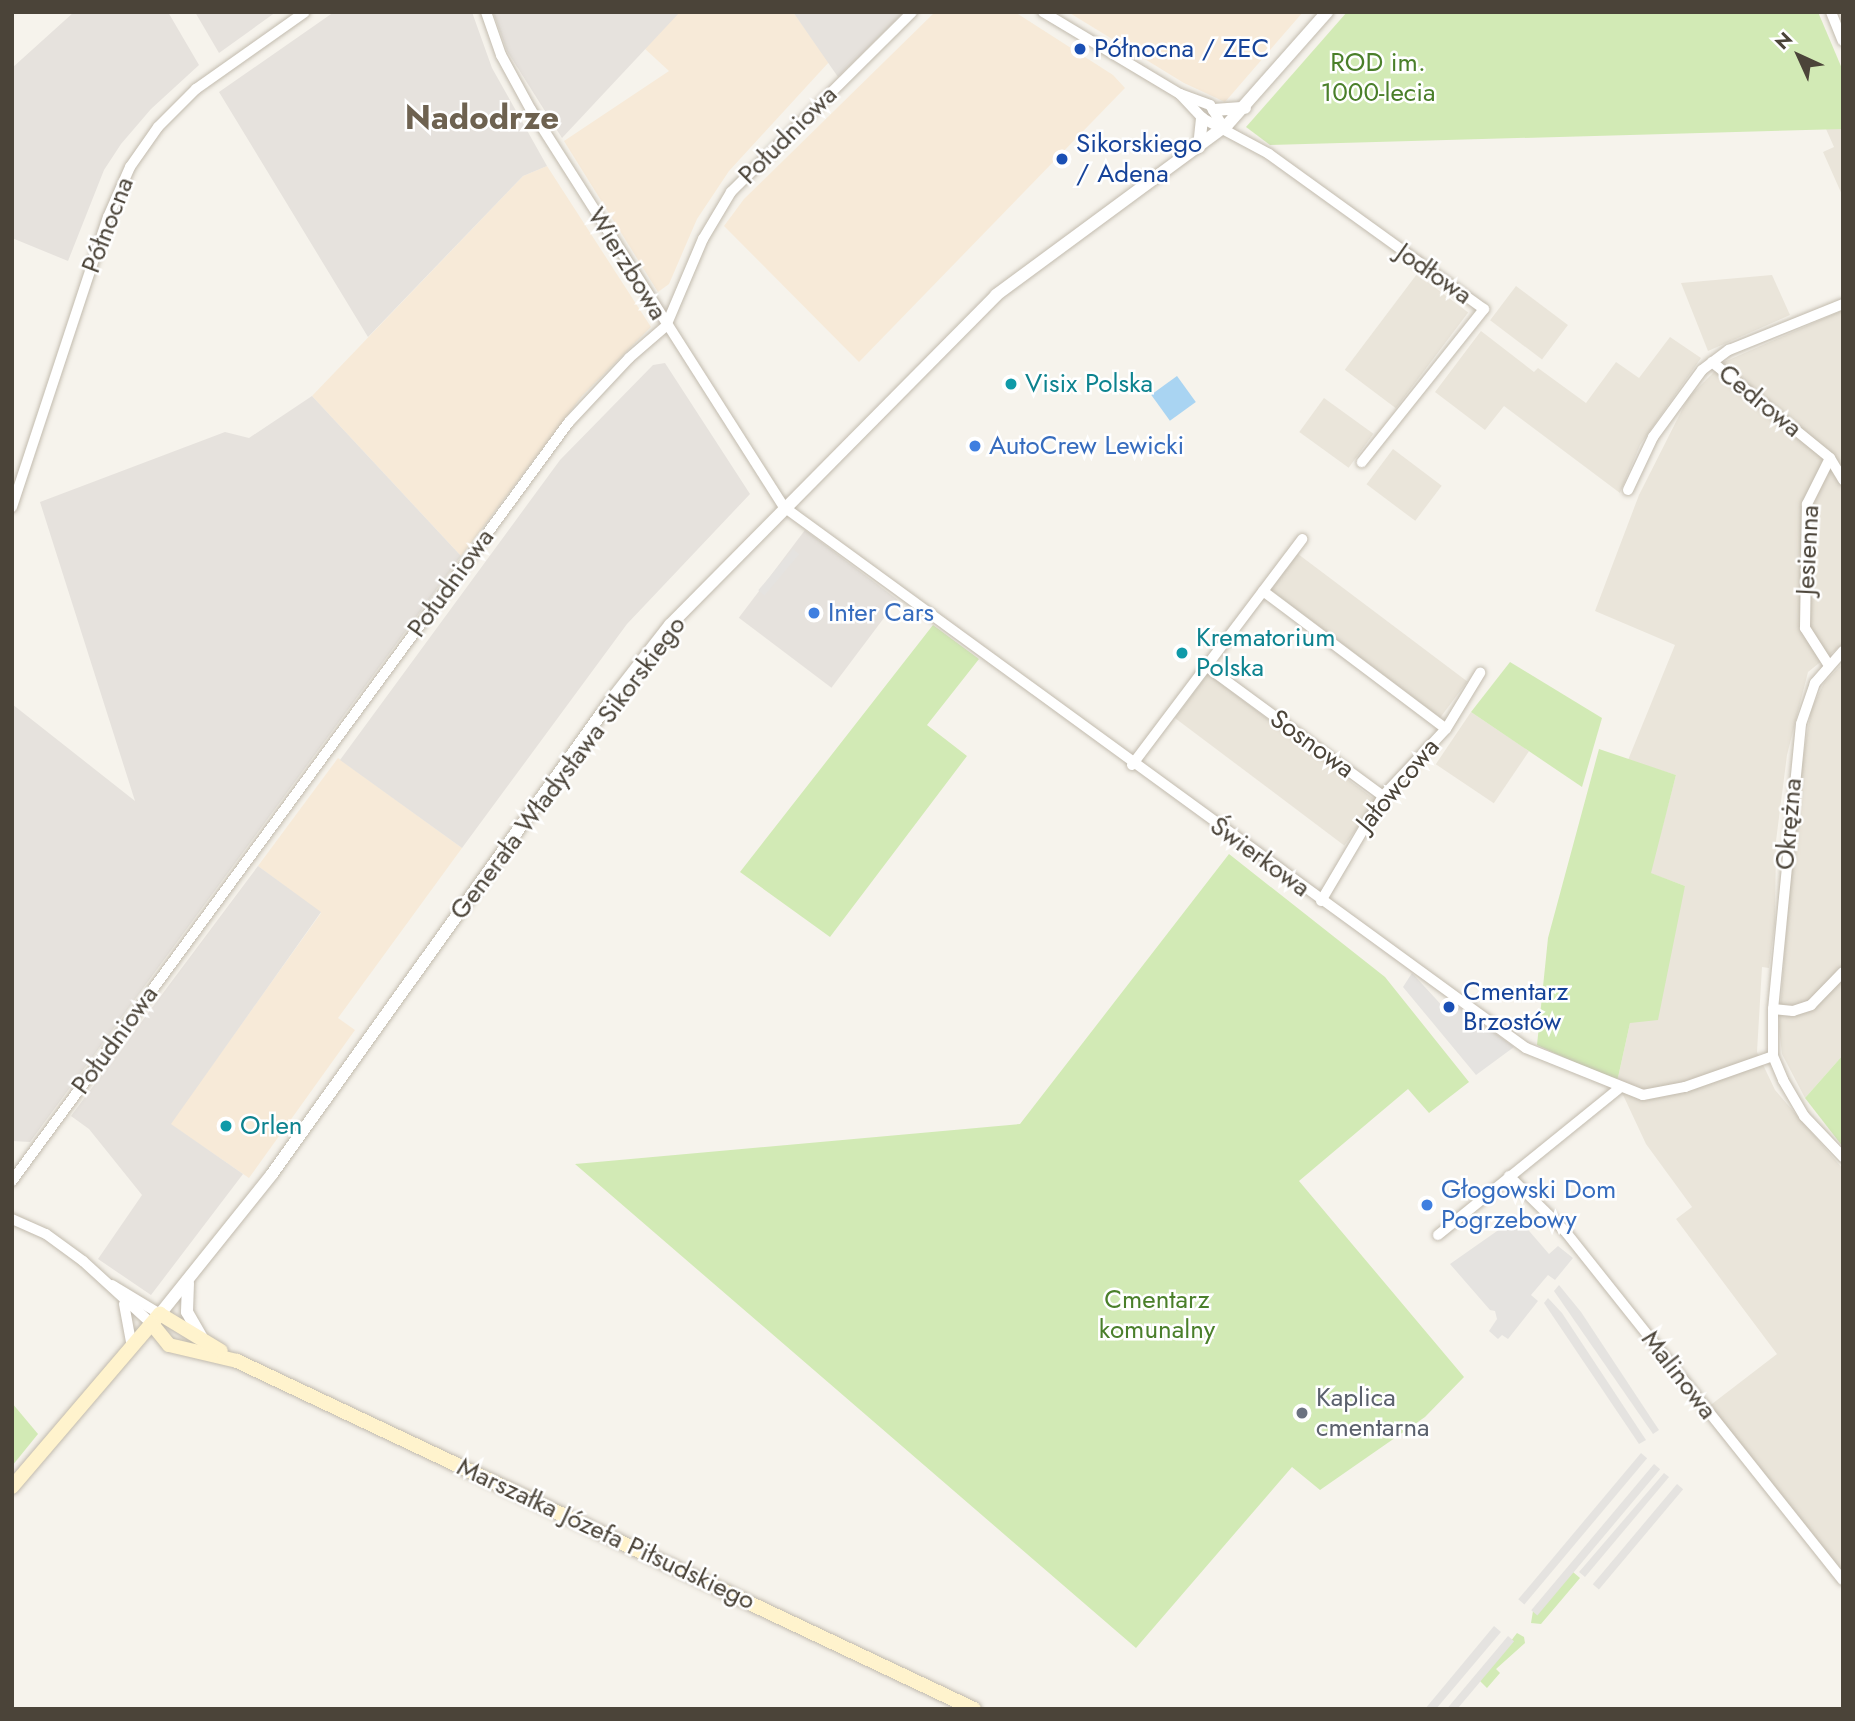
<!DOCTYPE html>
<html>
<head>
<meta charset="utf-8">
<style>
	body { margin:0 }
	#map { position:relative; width:1855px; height:1721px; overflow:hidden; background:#f6f3ec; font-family:Jost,sans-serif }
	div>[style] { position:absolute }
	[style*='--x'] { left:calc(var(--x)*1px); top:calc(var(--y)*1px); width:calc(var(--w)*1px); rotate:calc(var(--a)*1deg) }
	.residential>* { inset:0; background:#eae5da; transform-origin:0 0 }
	.commercial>* { inset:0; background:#f7ead8 }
	.industrial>* { inset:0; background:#e6e2dd; transform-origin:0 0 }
	.green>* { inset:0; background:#d2eab5 }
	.parking>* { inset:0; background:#e5e3e0; transform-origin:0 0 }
	.water>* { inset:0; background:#a9d4f2; transform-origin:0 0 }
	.roads { filter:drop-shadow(0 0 2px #c2bbae) drop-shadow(0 0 2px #c2bbae) }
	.minor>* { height:10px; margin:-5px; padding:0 5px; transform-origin:5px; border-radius:5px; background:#fff }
	.tertiary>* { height:12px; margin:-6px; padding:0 6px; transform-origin:6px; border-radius:6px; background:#fff }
	.secondary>* { height:14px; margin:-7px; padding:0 7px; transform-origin:7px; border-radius:7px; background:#fff3cd }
	.dots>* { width:19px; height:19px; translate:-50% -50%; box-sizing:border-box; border:4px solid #fff; border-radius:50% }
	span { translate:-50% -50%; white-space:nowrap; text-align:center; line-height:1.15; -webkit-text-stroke:5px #fff; paint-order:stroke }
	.transit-label { font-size:26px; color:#164399 }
	.left { translate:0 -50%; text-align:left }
	.park-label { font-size:26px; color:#4a7f2a }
	.street-label { font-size:26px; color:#4b4439 }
	.culture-label { font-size:26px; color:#0d838f }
	.shop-label { font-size:26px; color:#366cbe }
	.worship-label { font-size:26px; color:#5b616d }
	.district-label { font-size:33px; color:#6e6250; font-weight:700 }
	.frame { position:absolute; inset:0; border:14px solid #4b4439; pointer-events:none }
	.north { position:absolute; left:1764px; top:21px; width:70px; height:70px; -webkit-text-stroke:5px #fff; paint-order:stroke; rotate:315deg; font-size:19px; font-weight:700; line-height:28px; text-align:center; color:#4b4439 }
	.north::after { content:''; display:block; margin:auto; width:24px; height:32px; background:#4b4439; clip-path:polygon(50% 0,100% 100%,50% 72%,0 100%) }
</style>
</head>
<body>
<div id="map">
	<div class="residential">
		<div style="clip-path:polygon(1826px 129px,1843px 129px,1843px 197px,1823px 152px,1834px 147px)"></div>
		<div style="left:1417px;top:274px;width:64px;height:120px;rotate:37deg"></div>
		<div style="clip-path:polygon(1772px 275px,1790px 315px,1708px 351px,1681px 283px)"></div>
		<div style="left:1516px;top:286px;width:65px;height:43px;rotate:37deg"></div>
		<div style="clip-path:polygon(1843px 310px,1843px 644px,1808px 672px,1787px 755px,1776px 841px,1775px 923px,1769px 968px,1762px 967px,1757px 1052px,1775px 1090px,1843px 1169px,1843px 1572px,1708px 1407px,1777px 1354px,1676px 1219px,1692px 1207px,1646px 1144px,1617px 1082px,1630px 1023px,1685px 886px,1650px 873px,1676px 775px,1628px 760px,1675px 645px,1595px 611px,1639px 495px,1688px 398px,1724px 362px)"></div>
		<div style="clip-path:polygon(1481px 331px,1534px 372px,1538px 368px,1586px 403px,1616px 362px,1639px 378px,1670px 337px,1701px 358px,1640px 445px,1620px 493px,1504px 406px,1485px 430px,1435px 392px)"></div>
		<div style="left:1324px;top:398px;width:61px;height:42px;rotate:36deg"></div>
		<div style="left:1393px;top:449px;width:61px;height:44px;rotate:37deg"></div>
		<div style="left:1298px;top:554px;width:212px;height:45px;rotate:37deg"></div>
		<div style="clip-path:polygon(1843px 663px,1843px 1055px,1805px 1098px,1782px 1054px,1779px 1027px,1785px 945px,1799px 783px,1811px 710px,1824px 683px)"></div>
		<div style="left:1208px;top:674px;width:212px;height:55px;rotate:37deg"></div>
		<div style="left:1471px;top:712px;width:70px;height:63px;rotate:34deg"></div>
	</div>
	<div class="commercial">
		<div style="clip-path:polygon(678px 12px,793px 12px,829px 62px,729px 171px,697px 219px,669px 284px,658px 292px,564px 141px,669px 71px,643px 47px)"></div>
		<div style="clip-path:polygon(935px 12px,1015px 12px,1113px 75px,1125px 88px,859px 362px,724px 226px,744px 199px)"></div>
		<div style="clip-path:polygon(1068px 12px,1303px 12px,1225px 102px,1184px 83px)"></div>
		<div style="clip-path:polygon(547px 166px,651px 327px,582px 396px,461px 556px,312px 396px,523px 176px)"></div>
		<div style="clip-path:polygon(338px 758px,462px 848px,338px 1018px,355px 1030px,249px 1178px,170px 1124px,321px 913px,258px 866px)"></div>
	</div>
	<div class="industrial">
		<div style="clip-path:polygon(74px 12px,168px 12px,199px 65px,151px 109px,121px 144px,104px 170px,68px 261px,12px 238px,12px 68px)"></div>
		<div style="clip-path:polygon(195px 12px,276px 12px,219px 53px)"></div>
		<div style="clip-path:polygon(334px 12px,472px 12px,492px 68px,547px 166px,523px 176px,368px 337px,219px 92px)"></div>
		<div style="clip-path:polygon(493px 12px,680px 12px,562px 138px,507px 51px)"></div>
		<div style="clip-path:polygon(793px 12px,904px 12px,838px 77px)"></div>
		<div style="clip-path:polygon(665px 363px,750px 494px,627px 624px,462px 848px,340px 760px,560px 460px,653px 365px)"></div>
		<div style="clip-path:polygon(312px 396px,461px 556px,30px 1142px,12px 1141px,12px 704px,135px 801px,40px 502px,225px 432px,249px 438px)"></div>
		<div style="left:805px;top:530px;width:116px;height:110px;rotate:37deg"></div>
		<div style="clip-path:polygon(258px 866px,321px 912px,171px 1124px,243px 1174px,151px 1295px,98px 1259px,142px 1195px,89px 1129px,71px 1116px)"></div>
	</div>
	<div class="green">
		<div style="clip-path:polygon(1347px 12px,1818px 12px,1843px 71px,1843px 129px,1270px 145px,1246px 127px)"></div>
		<div style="clip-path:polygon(933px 625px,979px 659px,927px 725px,967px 756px,830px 937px,740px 872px)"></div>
		<div style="clip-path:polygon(1510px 662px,1602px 718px,1582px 787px,1471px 712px)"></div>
		<div style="clip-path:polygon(1599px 749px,1676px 775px,1651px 873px,1685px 886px,1658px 1020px,1630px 1023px,1617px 1082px,1537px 1045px,1548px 938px)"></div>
		<div style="clip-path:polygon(1229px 854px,1385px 977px,1469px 1082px,1429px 1113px,1408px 1089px,1299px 1181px,1464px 1377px,1425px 1417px,1320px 1490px,1292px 1467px,1136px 1648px,575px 1164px,1020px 1124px)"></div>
		<div style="clip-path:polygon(1843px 1055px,1843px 1147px,1805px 1098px)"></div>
		<div style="clip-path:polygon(12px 1403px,38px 1434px,12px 1466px)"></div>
		<div style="clip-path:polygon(1573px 1572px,1580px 1578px,1541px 1624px,1531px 1623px,1533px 1611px,1537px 1614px)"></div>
		<div style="clip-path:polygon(1517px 1633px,1524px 1637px,1525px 1643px,1496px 1669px,1500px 1673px,1487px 1688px,1480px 1681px)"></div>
	</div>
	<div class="parking">
		<div style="left:793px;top:549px;width:8px;height:54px;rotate:40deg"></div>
		<div style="clip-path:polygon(1412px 973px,1447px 1011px,1454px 1013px,1459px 1007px,1514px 1047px,1476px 1075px,1403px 987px)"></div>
		<div style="clip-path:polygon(1517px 1217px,1549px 1254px,1558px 1246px,1573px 1258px,1555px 1280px,1548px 1275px,1531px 1295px,1538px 1301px,1508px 1339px,1502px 1335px,1498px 1339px,1489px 1331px,1497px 1319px,1495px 1311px,1490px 1310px,1450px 1264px)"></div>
		<div style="clip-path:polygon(1559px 1285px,1581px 1312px,1659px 1430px,1653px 1434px,1554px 1291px)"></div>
		<div style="clip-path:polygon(1548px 1298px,1562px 1313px,1646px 1440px,1639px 1444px,1544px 1303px)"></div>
		<div style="left:1641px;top:1453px;width:8px;height:191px;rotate:40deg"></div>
		<div style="left:1654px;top:1464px;width:8px;height:191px;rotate:40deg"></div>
		<div style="clip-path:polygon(1664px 1473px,1669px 1477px,1585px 1577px,1579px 1572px)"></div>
		<div style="left:1677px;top:1484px;width:8px;height:131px;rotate:40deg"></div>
		<div style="clip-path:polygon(1494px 1626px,1501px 1632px,1436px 1709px,1425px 1709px)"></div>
		<div style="left:1508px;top:1636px;width:8px;height:95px;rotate:40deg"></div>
	</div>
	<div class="water">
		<div style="left:1177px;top:376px;width:32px;height:32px;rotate:54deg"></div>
	</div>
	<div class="roads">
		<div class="minor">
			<div style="--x:486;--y:12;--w:46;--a:70.8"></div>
			<div style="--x:501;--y:55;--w:63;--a:61.4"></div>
			<div style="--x:531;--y:110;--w:471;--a:57.5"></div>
			<div style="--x:784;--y:507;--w:918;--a:36.1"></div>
			<div style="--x:1526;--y:1048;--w:126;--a:21.9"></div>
			<div style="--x:1643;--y:1095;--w:43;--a:-10.8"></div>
			<div style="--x:1685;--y:1087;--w:93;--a:-19.4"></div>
			<div style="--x:1043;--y:12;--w:160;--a:30.9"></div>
			<div style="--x:1180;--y:94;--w:32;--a:20"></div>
			<div style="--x:1210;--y:105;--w:27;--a:59"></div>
			<div style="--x:1831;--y:12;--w:31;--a:68"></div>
			<div style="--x:1180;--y:94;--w:33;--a:47"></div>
			<div style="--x:1202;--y:118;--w:76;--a:28.2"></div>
			<div style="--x:1269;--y:154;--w:265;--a:35.8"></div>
			<div style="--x:1484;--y:309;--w:196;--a:128.6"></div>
			<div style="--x:1712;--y:362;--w:152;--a:39.1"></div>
			<div style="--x:1830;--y:458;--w:26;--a:59"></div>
			<div style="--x:1628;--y:490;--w:59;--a:-64.7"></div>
			<div style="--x:1653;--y:437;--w:83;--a:-53.8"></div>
			<div style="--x:1702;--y:370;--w:34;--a:-37"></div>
			<div style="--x:1729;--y:350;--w:123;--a:-22"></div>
			<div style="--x:12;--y:507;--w:305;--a:-71.7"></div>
			<div style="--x:108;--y:217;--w:55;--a:-66.3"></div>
			<div style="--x:130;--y:167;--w:49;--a:-55"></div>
			<div style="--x:158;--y:127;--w:54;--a:-45"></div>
			<div style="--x:196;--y:89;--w:133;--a:-35.2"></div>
			<div style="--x:1263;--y:591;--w:229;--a:37"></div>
			<div style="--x:1843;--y:651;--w:43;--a:131.2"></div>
			<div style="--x:1815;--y:683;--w:43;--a:108.9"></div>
			<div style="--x:1801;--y:724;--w:286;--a:95.6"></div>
			<div style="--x:1773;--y:1009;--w:47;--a:90"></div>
			<div style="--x:1773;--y:1056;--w:26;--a:67"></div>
			<div style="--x:1783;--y:1080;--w:42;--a:59.7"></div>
			<div style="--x:1804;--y:1116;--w:57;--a:46.4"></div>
			<div style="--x:1828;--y:664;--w:43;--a:-122.6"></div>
			<div style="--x:1805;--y:628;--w:124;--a:-89.1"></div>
			<div style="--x:1807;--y:504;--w:51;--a:-63.4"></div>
			<div style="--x:1206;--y:666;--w:220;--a:36.3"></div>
			<div style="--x:1132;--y:765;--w:283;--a:-53"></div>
			<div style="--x:1321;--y:901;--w:122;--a:-59.4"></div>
			<div style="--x:1383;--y:796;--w:92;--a:-46.8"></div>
			<div style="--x:1446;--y:729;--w:66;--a:-58.7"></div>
			<div style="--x:1773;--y:1009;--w:20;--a:6"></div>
			<div style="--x:1793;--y:1011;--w:19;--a:-18"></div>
			<div style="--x:1811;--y:1005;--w:46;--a:-45.9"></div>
			<div style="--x:1509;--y:1176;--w:78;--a:44.5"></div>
			<div style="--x:1565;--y:1231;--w:446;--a:51.5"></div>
			<div style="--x:12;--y:1181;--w:941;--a:-53.73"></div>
			<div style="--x:569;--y:422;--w:88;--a:-46.8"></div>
			<div style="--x:629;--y:358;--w:49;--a:-40.9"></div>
			<div style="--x:666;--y:326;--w:95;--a:-67"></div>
			<div style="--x:703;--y:239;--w:55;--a:-59.2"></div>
			<div style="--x:731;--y:192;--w:255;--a:-44.8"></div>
			<div style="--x:12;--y:1219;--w:37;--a:24"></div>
			<div style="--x:46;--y:1234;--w:46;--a:36.1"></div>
			<div style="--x:83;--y:1261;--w:93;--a:42.4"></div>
			<div style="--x:1438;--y:1235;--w:232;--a:-39"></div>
			<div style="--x:112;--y:1285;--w:56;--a:31.1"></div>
			<div style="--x:124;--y:1304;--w:44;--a:79.5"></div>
		</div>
		<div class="tertiary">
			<div style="--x:1214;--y:110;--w:31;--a:-4"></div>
			<div style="--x:1199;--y:147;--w:29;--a:-84"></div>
			<div style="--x:188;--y:1283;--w:29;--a:92"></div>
			<div style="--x:187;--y:1312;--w:30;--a:60"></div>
			<div style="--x:160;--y:1314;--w:179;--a:-51.3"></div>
			<div style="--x:272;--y:1174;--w:579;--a:-54.42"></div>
			<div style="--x:609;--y:703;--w:99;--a:-52"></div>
			<div style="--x:670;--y:625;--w:464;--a:-45.3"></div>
			<div style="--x:996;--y:295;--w:287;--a:-36.4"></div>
			<div style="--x:1227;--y:125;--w:151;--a:-48.5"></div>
		</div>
		<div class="secondary">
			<div style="--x:152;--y:1324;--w:27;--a:51"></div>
			<div style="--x:169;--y:1345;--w:70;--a:13.2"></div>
			<div style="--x:237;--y:1361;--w:815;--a:25.28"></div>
			<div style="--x:12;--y:1487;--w:228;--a:-49.5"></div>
			<div style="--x:160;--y:1314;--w:71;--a:31.2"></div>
		</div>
	</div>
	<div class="dots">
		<div style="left:1080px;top:49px;background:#1a4fb4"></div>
		<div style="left:1062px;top:159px;background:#1a4fb4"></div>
		<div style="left:1011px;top:384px;background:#0f9aa8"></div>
		<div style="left:975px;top:446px;background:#3f7fe0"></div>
		<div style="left:814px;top:613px;background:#3f7fe0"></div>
		<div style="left:1182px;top:653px;background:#0f9aa8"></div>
		<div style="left:1449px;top:1007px;background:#1a4fb4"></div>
		<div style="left:226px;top:1126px;background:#0f9aa8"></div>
		<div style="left:1427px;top:1205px;background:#3f7fe0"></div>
		<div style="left:1302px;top:1413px;background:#6b7280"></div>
	</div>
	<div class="transit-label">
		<span class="left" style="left:1094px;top:49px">Północna / ZEC</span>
		<span class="left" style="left:1076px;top:159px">Sikorskiego<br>/ Adena</span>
		<span class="left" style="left:1463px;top:1007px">Cmentarz<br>Brzostów</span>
	</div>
	<div class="park-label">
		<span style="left:1378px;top:78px">ROD im.<br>1000-lecia</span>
		<span style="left:1157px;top:1315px">Cmentarz<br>komunalny</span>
	</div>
	<div class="street-label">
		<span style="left:788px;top:135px;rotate:-45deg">Południowa</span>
		<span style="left:108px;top:225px;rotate:-69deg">Północna</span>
		<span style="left:627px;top:264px;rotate:58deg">Wierzbowa</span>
		<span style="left:1434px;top:274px;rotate:35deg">Jodłowa</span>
		<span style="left:1760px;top:401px;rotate:39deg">Cedrowa</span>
		<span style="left:1808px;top:550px;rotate:-87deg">Jesienna</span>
		<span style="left:451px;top:583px;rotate:-54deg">Południowa</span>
		<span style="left:1312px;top:744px;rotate:36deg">Sosnowa</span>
		<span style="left:568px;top:768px;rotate:-53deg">Generała Władysława Sikorskiego</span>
		<span style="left:1398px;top:785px;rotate:-50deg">Jałowcowa</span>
		<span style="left:1789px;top:824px;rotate:-85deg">Okrężna</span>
		<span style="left:1260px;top:857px;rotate:36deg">Świerkowa</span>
		<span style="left:115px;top:1040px;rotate:-54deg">Południowa</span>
		<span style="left:1679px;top:1375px;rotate:52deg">Malinowa</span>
		<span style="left:606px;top:1534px;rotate:25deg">Marszałka Józefa Piłsudskiego</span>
	</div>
	<div class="culture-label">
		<span class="left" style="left:1025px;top:384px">Visix Polska</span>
		<span class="left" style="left:1196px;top:653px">Krematorium<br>Polska</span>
		<span class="left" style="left:240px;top:1126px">Orlen</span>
	</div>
	<div class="shop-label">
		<span class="left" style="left:989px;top:446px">AutoCrew Lewicki</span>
		<span class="left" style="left:828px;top:613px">Inter Cars</span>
		<span class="left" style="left:1441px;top:1205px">Głogowski Dom<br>Pogrzebowy</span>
	</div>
	<div class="worship-label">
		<span class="left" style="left:1316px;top:1413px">Kaplica<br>cmentarna</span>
	</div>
	<div class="district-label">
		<span style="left:482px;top:118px">Nadodrze</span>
	</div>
	<div class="frame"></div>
	<div class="north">N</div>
</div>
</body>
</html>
